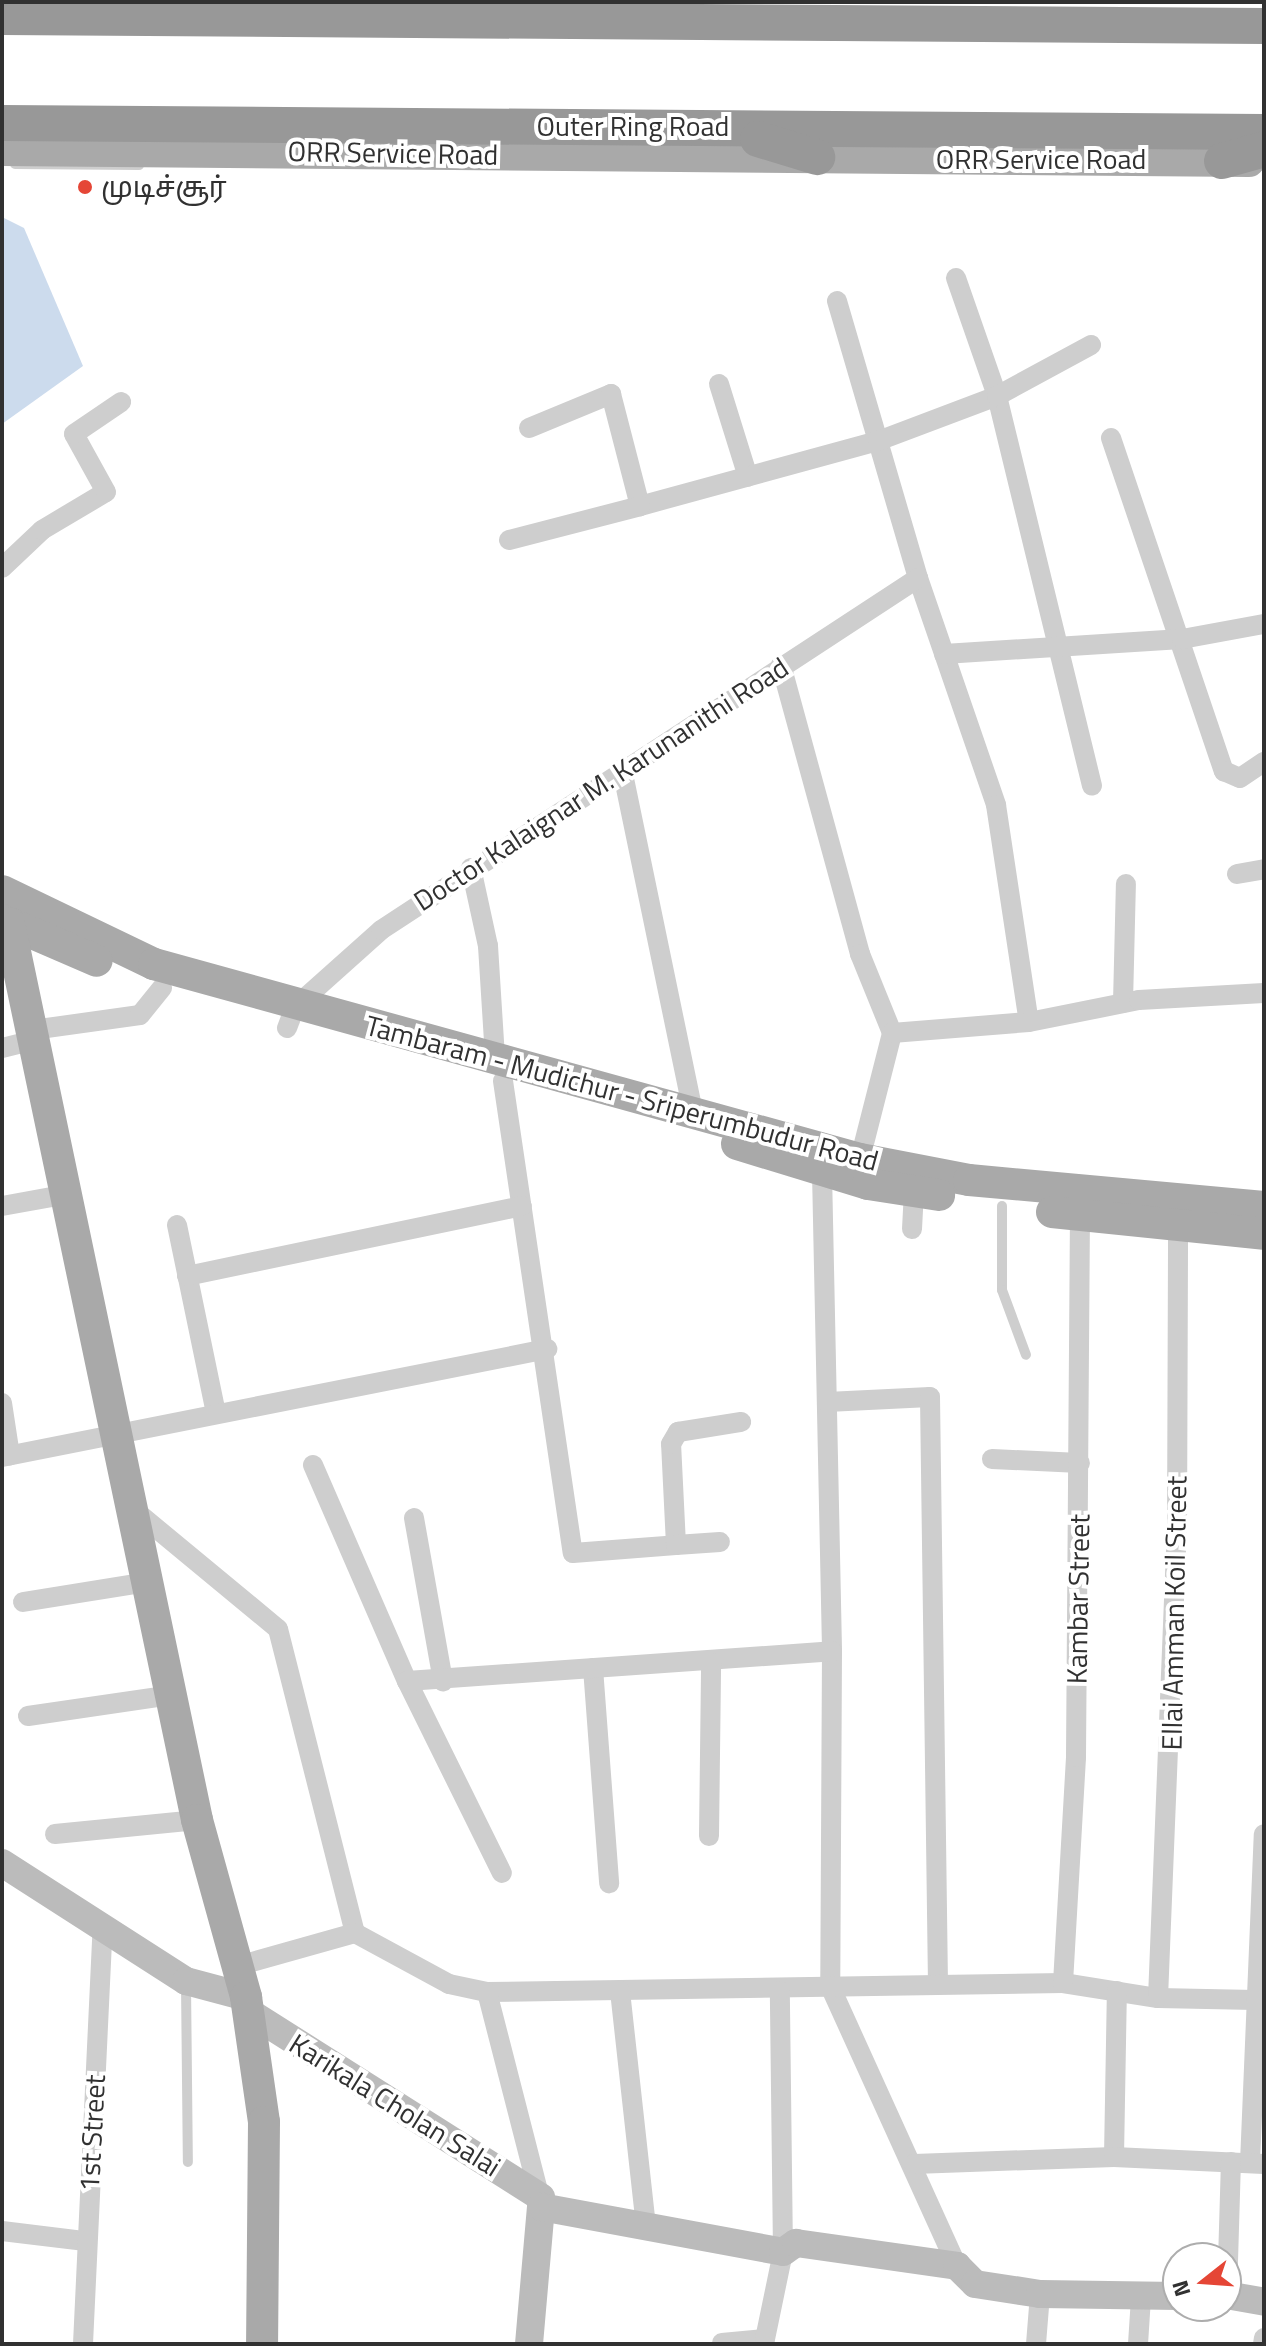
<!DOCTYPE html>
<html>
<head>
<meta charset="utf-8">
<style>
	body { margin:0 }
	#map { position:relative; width:1266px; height:2346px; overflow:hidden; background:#fff; font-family:"Titillium Web","Noto Sans Tamil",sans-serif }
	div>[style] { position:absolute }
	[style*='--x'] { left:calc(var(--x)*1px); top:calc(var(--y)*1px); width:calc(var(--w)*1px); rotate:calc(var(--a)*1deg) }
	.water>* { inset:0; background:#ccdbed }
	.lane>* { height:10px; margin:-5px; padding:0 5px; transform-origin:5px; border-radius:5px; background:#cecece }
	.street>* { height:20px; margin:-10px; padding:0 10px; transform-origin:10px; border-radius:10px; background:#cecece }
	.secondary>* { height:28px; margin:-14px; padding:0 14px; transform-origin:14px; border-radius:14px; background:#bbb }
	.primary>* { height:32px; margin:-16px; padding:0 16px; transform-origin:16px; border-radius:16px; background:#a9a9a9 }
	.highway>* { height:36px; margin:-18px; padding:0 18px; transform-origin:18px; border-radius:18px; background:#989898 }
	.dots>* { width:22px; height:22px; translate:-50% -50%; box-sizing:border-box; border:4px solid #fff; border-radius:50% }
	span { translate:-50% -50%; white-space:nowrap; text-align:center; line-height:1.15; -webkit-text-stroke:8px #fff; paint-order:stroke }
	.street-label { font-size:28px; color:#313131 }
	.poi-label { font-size:28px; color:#313131 }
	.left { translate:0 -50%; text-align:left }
	.frame { position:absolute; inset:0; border:4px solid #313131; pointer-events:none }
	.north { position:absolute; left:1162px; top:2242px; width:80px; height:80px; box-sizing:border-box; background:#fff; border:2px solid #adadad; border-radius:50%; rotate:253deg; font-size:22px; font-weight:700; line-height:32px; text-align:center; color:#313131 }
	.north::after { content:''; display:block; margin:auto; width:28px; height:36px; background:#e54636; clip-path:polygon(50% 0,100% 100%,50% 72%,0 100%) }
</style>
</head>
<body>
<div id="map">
	<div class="water">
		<div style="clip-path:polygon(2px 217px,24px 228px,83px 366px,2px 424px)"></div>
	</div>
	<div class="lane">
		<div style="--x:15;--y:164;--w:124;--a:0.5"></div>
		<div style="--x:1002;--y:1206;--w:84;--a:90"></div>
		<div style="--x:1002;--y:1290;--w:69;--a:69.7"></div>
		<div style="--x:186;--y:1984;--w:178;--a:89.4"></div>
	</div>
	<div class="street">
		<div style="--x:956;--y:278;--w:125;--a:70.8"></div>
		<div style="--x:997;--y:396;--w:401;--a:76.3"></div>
		<div style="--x:837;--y:301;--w:289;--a:73.7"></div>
		<div style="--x:918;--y:578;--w:240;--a:71"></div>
		<div style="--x:996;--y:805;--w:219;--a:81.4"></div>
		<div style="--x:719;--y:384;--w:97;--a:72.7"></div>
		<div style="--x:529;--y:428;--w:89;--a:-22.5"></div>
		<div style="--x:611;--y:394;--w:116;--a:75.5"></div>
		<div style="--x:640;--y:506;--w:247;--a:-15.3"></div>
		<div style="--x:878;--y:441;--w:127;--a:-20.7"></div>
		<div style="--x:997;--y:396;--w:107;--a:-28.5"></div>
		<div style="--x:1111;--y:438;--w:352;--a:71.3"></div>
		<div style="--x:1224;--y:771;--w:17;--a:24"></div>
		<div style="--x:1240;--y:778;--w:29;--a:-34"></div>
		<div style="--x:509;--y:540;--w:135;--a:-14.5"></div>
		<div style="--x:2;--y:568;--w:55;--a:-43.5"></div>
		<div style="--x:42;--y:530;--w:74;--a:-30.7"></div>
		<div style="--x:106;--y:492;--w:66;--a:-118.9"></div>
		<div style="--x:74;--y:434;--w:57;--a:-34.2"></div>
		<div style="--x:944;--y:654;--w:238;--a:-3.6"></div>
		<div style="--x:1182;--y:639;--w:83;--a:-10.4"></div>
		<div style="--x:781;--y:665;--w:300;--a:74.7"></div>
		<div style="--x:860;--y:954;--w:85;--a:67.9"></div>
		<div style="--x:622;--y:769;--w:346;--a:78.3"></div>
		<div style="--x:471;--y:868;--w:80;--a:77.7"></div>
		<div style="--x:488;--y:946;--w:111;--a:86.4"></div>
		<div style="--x:1237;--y:874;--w:27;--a:-10"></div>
		<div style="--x:1123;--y:1003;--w:119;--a:-88.6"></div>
		<div style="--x:287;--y:1028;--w:22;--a:-69"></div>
		<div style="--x:295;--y:1007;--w:115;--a:-41.8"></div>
		<div style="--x:381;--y:930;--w:642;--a:-33.24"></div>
		<div style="--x:32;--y:1030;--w:109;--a:-7.9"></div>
		<div style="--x:140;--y:1015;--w:35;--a:-51"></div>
		<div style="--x:2;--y:1048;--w:33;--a:-14"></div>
		<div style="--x:503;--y:1081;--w:477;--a:81.6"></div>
		<div style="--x:573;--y:1553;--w:103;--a:-4.4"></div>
		<div style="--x:676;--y:1545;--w:101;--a:-92.8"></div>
		<div style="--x:671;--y:1444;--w:14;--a:-60"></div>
		<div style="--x:678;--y:1432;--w:64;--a:-9"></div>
		<div style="--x:860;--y:1159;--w:130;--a:-75.7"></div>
		<div style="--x:892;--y:1033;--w:137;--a:-4.6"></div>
		<div style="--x:1029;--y:1022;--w:112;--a:-11.3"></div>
		<div style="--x:1139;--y:1000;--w:125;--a:-3.2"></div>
		<div style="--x:822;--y:1172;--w:479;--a:88.8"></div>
		<div style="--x:832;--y:1651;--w:335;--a:90.3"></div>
		<div style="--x:830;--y:1986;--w:307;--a:65.6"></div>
		<div style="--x:2;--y:1206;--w:68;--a:-10.2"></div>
		<div style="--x:177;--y:1225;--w:193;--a:78.3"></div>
		<div style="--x:912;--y:1229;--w:37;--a:-87"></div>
		<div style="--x:187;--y:1276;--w:342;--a:-11.8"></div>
		<div style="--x:827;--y:1402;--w:103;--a:-2.8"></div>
		<div style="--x:930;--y:1397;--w:586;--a:89.22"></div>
		<div style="--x:2;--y:1403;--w:53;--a:81.3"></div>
		<div style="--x:2;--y:1457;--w:556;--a:-11.21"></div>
		<div style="--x:992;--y:1459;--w:88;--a:2.6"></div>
		<div style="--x:313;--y:1465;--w:236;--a:66.5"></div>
		<div style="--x:407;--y:1681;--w:214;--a:63.7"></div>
		<div style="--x:133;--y:1509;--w:188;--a:39.6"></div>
		<div style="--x:278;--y:1629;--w:314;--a:75.8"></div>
		<div style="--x:414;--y:1518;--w:166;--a:79.9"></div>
		<div style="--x:676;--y:1545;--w:44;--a:-3.9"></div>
		<div style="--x:23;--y:1602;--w:127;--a:-9.1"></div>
		<div style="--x:593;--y:1668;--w:216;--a:85.7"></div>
		<div style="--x:407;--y:1681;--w:426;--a:-4"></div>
		<div style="--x:28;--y:1716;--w:146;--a:-8.3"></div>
		<div style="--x:55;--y:1834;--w:143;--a:-5.6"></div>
		<div style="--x:709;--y:1836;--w:173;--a:-89.3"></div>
		<div style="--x:238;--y:1966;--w:122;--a:-15.8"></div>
		<div style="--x:355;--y:1933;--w:107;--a:28.5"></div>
		<div style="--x:449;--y:1984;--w:39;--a:12"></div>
		<div style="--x:487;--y:1992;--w:576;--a:-0.9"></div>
		<div style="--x:1063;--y:1983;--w:96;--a:9"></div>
		<div style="--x:1158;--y:1998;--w:97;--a:1.2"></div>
		<div style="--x:1063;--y:1983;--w:226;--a:-86.7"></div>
		<div style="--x:1076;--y:1757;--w:542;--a:-89.58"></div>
		<div style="--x:620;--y:1991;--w:236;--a:83.7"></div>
		<div style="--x:487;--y:1992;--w:218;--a:75.6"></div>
		<div style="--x:1158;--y:1998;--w:463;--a:-87.7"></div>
		<div style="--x:1177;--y:1535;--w:307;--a:-89.8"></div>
		<div style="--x:1114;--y:2157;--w:166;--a:-89"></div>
		<div style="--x:1250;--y:2163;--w:329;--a:-87.6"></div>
		<div style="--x:914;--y:2164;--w:200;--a:-2"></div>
		<div style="--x:1114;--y:2157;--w:150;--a:2.7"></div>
		<div style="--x:2;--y:2231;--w:84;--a:6.9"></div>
		<div style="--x:1227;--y:2295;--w:133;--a:-88.3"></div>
		<div style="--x:722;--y:2343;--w:43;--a:-5.3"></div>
		<div style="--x:765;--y:2339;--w:89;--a:-78.3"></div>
		<div style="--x:783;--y:2252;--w:261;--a:-90.7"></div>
		<div style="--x:83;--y:2344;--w:421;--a:-87.3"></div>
		<div style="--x:1036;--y:2344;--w:50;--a:-85.4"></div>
		<div style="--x:1138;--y:2344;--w:46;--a:-86.3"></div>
		<div style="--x:1263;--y:2344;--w:6;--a:-81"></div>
	</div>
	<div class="secondary">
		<div style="--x:2;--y:1863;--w:219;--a:32.7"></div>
		<div style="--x:186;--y:1981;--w:62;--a:14.9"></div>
		<div style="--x:249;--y:2012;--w:346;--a:32.4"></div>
		<div style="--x:1226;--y:2295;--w:39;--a:10"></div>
		<div style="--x:529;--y:2344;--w:138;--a:-85"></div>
		<div style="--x:541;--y:2207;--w:246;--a:10.5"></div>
		<div style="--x:783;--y:2252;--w:16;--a:-35"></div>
		<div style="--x:796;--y:2243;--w:163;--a:8.1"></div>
		<div style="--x:957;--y:2266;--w:25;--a:45"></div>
		<div style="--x:975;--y:2284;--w:66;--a:8.7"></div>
		<div style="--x:1040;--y:2294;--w:138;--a:0.8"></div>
	</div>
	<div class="primary">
		<div style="--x:2;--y:150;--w:1247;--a:0.51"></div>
		<div style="--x:2;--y:891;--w:169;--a:25.7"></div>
		<div style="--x:154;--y:964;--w:732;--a:15.44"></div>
		<div style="--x:860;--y:1159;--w:111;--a:10.9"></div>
		<div style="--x:969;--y:1180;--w:296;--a:5.2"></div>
		<div style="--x:2;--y:920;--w:103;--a:23.3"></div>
		<div style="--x:9;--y:923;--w:916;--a:78.16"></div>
		<div style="--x:197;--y:1820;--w:184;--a:74.5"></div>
		<div style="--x:246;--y:1997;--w:126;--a:81.8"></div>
		<div style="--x:264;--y:2122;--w:222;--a:90.5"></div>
		<div style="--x:737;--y:1144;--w:137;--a:17"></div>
		<div style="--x:868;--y:1184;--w:72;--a:8.8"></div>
		<div style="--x:1052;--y:1212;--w:213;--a:5.9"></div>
	</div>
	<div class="highway">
		<div style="--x:2;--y:17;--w:1262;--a:0.41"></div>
		<div style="--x:2;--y:123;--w:1262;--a:0.41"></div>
		<div style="--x:758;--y:139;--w:62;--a:17"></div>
		<div style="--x:1222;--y:161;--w:44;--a:-15.9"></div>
	</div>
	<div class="dots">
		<div style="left:85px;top:187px;background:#e54636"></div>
	</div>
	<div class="street-label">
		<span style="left:633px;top:126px">Outer Ring Road</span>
		<span style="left:393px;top:153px;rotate:1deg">ORR Service Road</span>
		<span style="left:1041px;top:159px">ORR Service Road</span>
		<span style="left:601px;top:784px;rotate:-33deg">Doctor Kalaignar M. Karunanithi Road</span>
		<span style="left:622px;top:1093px;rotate:15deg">Tambaram - Mudichur - Sriperumbudur Road</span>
		<span style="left:1078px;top:1599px;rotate:-89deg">Kambar Street</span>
		<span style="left:1174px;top:1613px;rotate:-89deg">Ellai Amman Koil Street</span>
		<span style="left:395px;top:2105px;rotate:32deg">Karikala Cholan Salai</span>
		<span style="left:92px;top:2133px;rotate:-87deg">1st Street</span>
	</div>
	<div class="poi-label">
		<span class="left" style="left:101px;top:187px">முடிச்சூர்</span>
	</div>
	<div class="frame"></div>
	<div class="north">N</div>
</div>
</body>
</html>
